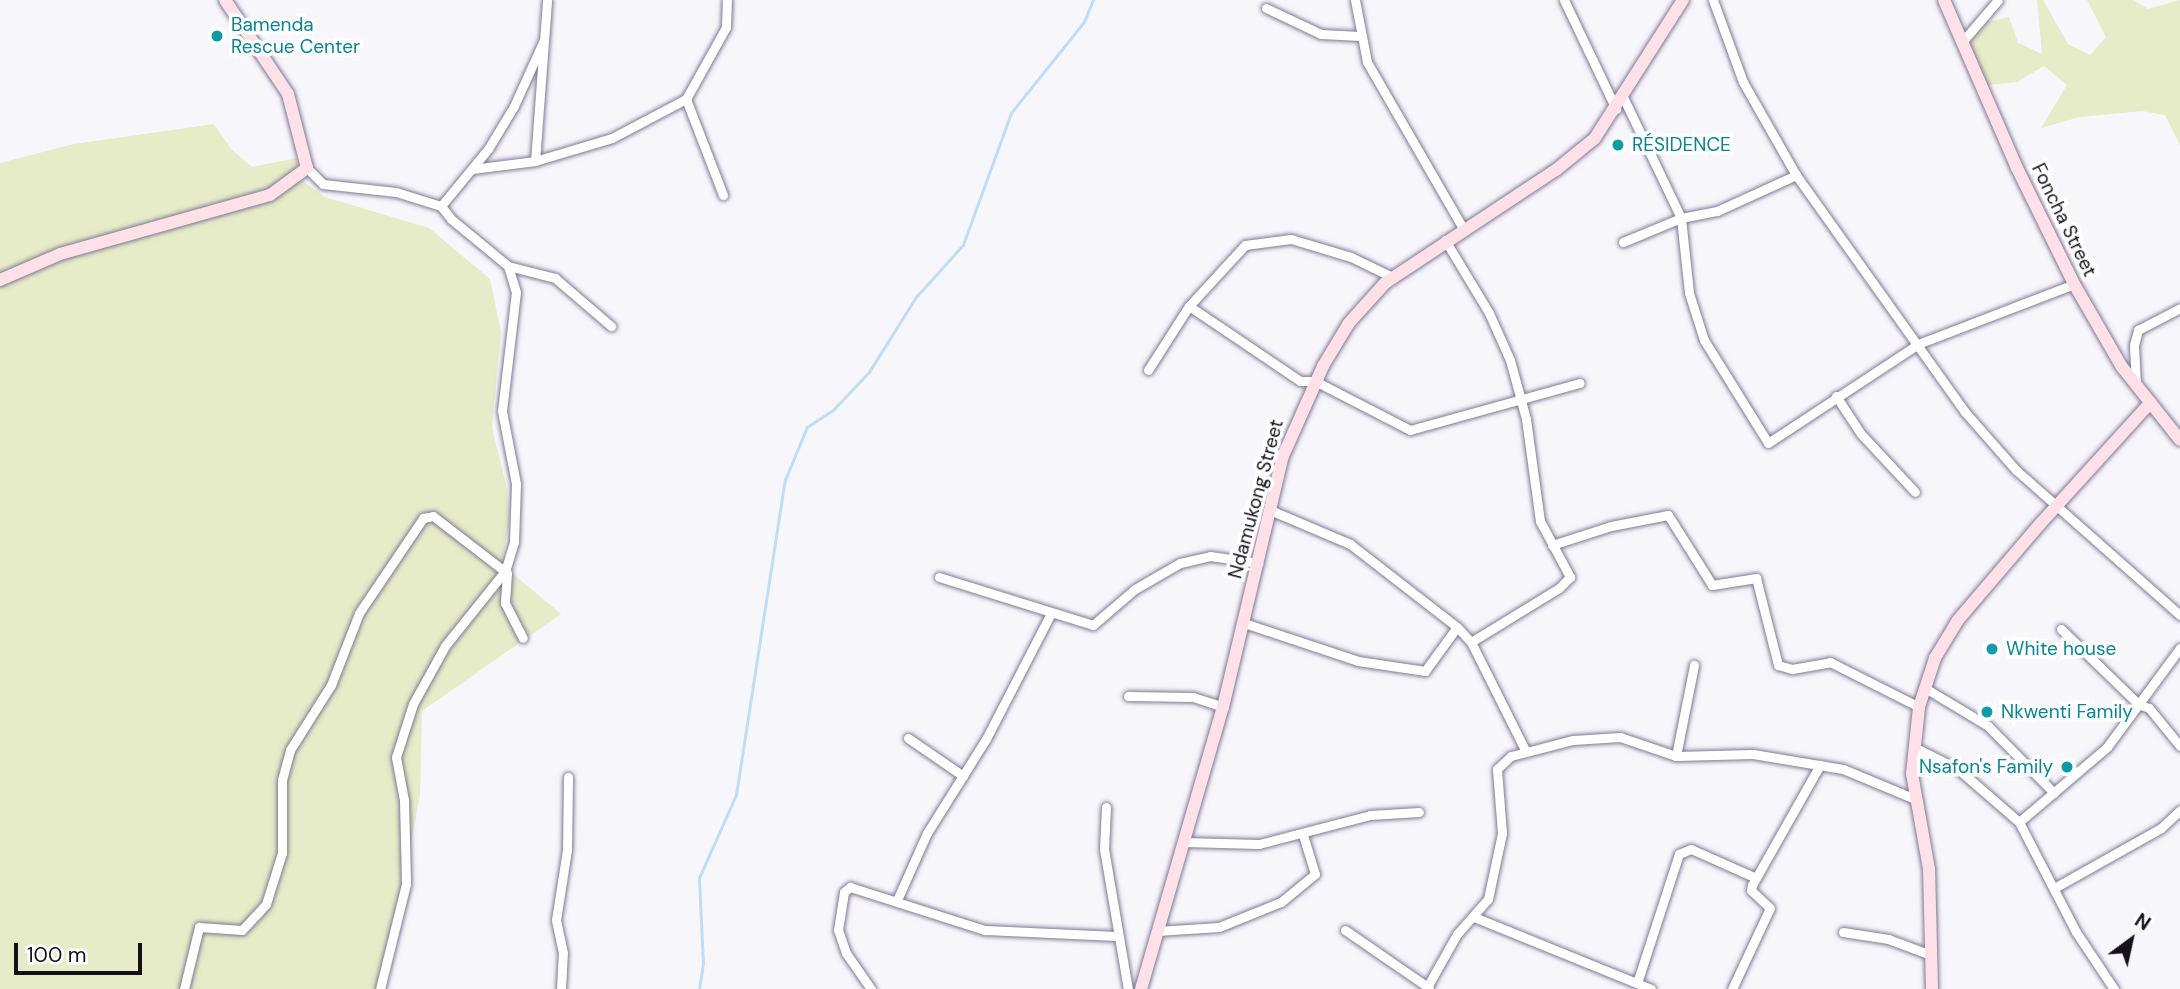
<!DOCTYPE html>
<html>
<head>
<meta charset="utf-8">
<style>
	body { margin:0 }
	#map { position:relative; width:2180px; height:989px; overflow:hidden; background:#f7f6fb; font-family:"DM Sans",sans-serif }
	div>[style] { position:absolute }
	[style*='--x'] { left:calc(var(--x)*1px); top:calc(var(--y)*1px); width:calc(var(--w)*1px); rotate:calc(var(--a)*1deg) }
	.green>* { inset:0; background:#e6ebc8 }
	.stream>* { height:2.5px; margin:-1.25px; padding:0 1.25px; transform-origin:1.25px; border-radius:1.25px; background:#bfddf6 }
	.roads { filter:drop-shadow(0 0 2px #807a93) drop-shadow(0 0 2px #807a93) }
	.street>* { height:9px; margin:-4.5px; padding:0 4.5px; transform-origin:4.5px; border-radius:4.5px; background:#fff }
	.secondary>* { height:12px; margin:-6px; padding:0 6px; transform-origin:6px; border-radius:6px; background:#fee1e8 }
	.dots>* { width:19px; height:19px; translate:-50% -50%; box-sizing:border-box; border:4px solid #fff; border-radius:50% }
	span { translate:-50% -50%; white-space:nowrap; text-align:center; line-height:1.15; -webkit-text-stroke:7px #fff; paint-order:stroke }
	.culture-label { font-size:19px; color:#0d838f }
	.left { translate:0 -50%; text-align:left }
	.right { translate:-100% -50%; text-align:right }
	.street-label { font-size:19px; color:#14111b }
	.north { position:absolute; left:2096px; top:905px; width:70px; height:70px; -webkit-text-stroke:5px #fff; paint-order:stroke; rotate:33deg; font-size:19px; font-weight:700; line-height:28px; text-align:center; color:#14111b }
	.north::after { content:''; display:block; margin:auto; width:24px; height:32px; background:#14111b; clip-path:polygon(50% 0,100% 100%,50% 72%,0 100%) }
	.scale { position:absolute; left:14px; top:943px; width:128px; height:32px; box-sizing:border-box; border:4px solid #14111b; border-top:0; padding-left:9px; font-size:21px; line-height:24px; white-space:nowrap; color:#14111b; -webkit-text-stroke:5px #fff; paint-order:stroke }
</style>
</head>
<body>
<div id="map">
	<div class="green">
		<div style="clip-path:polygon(2037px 0,2043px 0,2068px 44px,2090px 55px,2106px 37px,2087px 0,2133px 0,2148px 9px,2180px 0,2180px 145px,2165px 115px,2142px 111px,2080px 117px,2041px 128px,2067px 85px,2044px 66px,2017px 82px,1981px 86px,1962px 42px,1975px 25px,2009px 17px,2018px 43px,2042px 54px)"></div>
		<div style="clip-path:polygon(214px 124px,231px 149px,252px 167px,297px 158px,297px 177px,325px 197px,429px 228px,490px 279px,501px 332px,492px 427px,507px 489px,509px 524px,501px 564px,561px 614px,422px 711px,420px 795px,388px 966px,380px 989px,0 989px,0 163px,74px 144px)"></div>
	</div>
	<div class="stream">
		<div style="--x:699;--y:989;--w:25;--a:-81"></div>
		<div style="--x:703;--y:964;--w:86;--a:-92.7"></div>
		<div style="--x:699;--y:878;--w:91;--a:-66"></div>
		<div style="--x:736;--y:795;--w:319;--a:-81.2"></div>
		<div style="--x:785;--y:480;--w:57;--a:-67.5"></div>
		<div style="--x:807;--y:427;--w:31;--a:-33"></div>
		<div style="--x:833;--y:410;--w:52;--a:-46.5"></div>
		<div style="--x:869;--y:372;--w:89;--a:-57.9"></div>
		<div style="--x:916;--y:297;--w:70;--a:-47.9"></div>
		<div style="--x:963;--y:245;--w:140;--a:-70"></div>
		<div style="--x:1011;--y:113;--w:117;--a:-51.3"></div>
		<div style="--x:1084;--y:22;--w:24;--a:-68"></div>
	</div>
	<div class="roads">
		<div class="street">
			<div style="--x:1355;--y:0;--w:63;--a:79"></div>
			<div style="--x:1367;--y:62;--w:192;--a:60"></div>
			<div style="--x:1564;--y:0;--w:121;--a:64.5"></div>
			<div style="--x:1713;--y:0;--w:87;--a:69.9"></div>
			<div style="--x:1743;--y:82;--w:107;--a:60.3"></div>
			<div style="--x:1796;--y:175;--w:291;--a:54.5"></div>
			<div style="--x:1965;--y:412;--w:77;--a:48.7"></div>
			<div style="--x:2016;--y:470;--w:219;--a:41.5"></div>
			<div style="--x:1266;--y:8;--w:61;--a:25.3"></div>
			<div style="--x:1321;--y:34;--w:39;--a:3"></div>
			<div style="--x:1962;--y:42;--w:55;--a:-49.4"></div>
			<div style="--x:686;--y:99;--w:103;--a:68.9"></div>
			<div style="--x:1624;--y:99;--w:132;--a:64.4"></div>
			<div style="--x:1681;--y:218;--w:75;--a:83.9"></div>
			<div style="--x:1689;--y:293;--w:49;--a:72.3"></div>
			<div style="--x:1704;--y:340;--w:121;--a:58.1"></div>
			<div style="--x:1768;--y:443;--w:180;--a:-33.4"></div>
			<div style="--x:1918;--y:344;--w:167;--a:-21"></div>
			<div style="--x:535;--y:161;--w:161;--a:-85.7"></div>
			<div style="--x:307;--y:168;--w:23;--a:45"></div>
			<div style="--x:323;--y:184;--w:73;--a:6.3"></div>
			<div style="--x:396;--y:192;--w:47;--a:17.3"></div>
			<div style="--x:441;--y:206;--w:16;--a:52"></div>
			<div style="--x:451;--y:219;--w:74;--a:39.5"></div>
			<div style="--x:508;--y:266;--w:27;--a:73"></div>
			<div style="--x:516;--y:292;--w:120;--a:96.7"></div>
			<div style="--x:502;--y:411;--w:74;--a:79.1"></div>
			<div style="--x:516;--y:484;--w:58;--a:92"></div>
			<div style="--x:514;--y:542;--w:30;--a:107"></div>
			<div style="--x:505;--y:571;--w:96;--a:128.7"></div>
			<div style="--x:445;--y:646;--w:66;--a:118.9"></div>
			<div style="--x:413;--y:704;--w:56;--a:107.8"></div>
			<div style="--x:396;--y:757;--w:44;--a:79.5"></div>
			<div style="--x:404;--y:800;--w:84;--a:88.6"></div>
			<div style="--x:406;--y:884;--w:108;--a:103.9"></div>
			<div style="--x:472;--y:169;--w:64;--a:-7.2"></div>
			<div style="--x:535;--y:161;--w:80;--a:-16.6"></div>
			<div style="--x:612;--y:138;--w:84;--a:-27.8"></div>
			<div style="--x:686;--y:99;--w:82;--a:-60.9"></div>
			<div style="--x:726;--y:27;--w:27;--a:-88"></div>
			<div style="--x:441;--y:206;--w:74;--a:-50.5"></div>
			<div style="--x:488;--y:149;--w:50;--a:-58.8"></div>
			<div style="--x:514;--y:106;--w:72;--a:-65.6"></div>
			<div style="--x:1445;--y:240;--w:85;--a:58.9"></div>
			<div style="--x:1489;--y:313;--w:51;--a:65.9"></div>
			<div style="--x:1510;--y:360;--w:61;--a:74.8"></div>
			<div style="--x:1526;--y:419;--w:103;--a:82.2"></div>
			<div style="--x:1540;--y:521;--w:64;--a:61.8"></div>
			<div style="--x:1570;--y:577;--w:16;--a:135"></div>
			<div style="--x:1559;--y:588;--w:103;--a:148.5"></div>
			<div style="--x:1623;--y:242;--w:63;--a:-22.5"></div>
			<div style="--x:1681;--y:218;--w:37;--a:-11"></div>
			<div style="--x:1717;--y:211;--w:87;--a:-24.5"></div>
			<div style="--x:508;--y:266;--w:49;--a:14.3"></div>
			<div style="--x:555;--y:278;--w:74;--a:40.6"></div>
			<div style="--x:1189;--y:306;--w:134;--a:34"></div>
			<div style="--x:1300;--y:381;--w:15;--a:0"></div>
			<div style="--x:1315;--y:381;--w:107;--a:27.3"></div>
			<div style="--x:1410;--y:430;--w:176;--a:-15.5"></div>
			<div style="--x:1148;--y:370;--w:76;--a:-57.4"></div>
			<div style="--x:1189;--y:306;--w:83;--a:-47.4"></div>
			<div style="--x:1245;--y:245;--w:46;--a:-7.4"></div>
			<div style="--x:1291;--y:239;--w:63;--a:16.7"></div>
			<div style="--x:1351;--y:257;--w:46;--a:26"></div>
			<div style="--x:2136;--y:384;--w:39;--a:-93"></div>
			<div style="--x:2134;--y:345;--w:16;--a:-75"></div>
			<div style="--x:2138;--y:330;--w:47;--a:-27.6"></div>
			<div style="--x:1836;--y:396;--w:45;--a:56.7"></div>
			<div style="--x:1861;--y:434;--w:79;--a:47"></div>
			<div style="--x:1270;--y:510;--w:87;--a:23"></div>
			<div style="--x:1350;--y:544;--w:135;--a:37.8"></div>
			<div style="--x:1457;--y:627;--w:21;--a:47"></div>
			<div style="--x:1471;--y:642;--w:123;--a:63.4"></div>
			<div style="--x:1552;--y:545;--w:62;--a:-17.9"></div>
			<div style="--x:1611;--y:526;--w:58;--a:-10.9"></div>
			<div style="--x:1668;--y:515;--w:83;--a:57.8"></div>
			<div style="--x:1712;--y:585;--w:45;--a:-9"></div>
			<div style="--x:1756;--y:578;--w:90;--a:75.8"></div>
			<div style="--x:1778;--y:665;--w:15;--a:16"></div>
			<div style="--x:1792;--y:669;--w:39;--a:-10"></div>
			<div style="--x:1830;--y:662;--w:100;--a:26.8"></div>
			<div style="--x:939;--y:577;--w:161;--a:17.3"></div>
			<div style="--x:1093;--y:625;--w:55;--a:-40.6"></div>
			<div style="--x:1135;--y:589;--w:52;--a:-30"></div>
			<div style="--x:1180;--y:563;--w:31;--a:-13"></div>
			<div style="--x:1210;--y:556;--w:49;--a:8.3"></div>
			<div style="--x:1244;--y:623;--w:120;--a:18.4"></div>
			<div style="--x:1358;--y:661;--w:68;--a:8.5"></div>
			<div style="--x:1425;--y:671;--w:54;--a:-54"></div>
			<div style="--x:2061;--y:629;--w:107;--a:44.2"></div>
			<div style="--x:2138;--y:704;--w:12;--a:20"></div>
			<div style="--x:2149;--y:708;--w:49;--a:50.8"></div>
			<div style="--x:1925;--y:688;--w:74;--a:31.1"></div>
			<div style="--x:1988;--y:726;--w:94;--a:45.4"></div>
			<div style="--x:1128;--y:696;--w:65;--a:0.9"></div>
			<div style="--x:1193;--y:697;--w:32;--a:18"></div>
			<div style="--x:908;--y:738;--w:67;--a:34.6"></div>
			<div style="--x:1914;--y:747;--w:49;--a:26.6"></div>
			<div style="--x:1958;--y:769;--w:81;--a:41"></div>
			<div style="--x:2019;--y:822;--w:124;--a:62.6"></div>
			<div style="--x:2076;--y:932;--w:69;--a:56.3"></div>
			<div style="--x:1676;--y:756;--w:93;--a:-78.8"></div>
			<div style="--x:1106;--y:807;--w:42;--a:92.7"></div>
			<div style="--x:1104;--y:849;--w:142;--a:80.3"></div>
			<div style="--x:2019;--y:822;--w:116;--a:-40.4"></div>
			<div style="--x:2107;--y:747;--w:123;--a:-53.6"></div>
			<div style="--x:1183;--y:842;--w:76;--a:1.5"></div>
			<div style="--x:1259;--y:844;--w:115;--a:-14.6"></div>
			<div style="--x:1370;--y:815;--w:49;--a:-3.5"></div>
			<div style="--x:2056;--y:887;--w:120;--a:-29.3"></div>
			<div style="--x:2161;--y:828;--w:26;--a:-43"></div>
			<div style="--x:897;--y:900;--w:73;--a:-65.9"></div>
			<div style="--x:927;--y:833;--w:111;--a:-57.9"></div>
			<div style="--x:986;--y:739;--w:142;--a:-62.7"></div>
			<div style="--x:1474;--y:917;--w:191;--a:22.1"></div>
			<div style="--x:1345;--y:930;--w:102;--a:34.6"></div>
			<div style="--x:1157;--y:931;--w:62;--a:-3.7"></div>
			<div style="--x:1219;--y:927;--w:67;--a:-22"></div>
			<div style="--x:1281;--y:902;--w:44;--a:-39.5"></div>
			<div style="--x:1315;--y:874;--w:41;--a:-107.1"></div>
			<div style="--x:1843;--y:932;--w:46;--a:8.8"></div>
			<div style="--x:1888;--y:939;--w:46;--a:20.4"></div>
			<div style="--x:1637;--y:983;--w:136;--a:-72"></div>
			<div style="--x:1679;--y:854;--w:13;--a:-23"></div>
			<div style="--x:1691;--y:849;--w:71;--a:24"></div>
			<div style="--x:184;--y:989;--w:64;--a:-76.4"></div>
			<div style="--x:199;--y:927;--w:43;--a:4"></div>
			<div style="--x:242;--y:930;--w:35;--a:-47"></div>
			<div style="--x:266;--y:904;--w:53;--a:-72.6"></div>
			<div style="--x:282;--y:853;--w:73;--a:-90"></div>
			<div style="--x:282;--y:780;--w:31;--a:-75"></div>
			<div style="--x:290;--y:750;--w:77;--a:-57.8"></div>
			<div style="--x:331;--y:685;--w:77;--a:-68.7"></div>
			<div style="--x:359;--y:613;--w:115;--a:-56"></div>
			<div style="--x:423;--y:518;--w:10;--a:-11"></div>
			<div style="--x:433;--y:516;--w:93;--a:37.6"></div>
			<div style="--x:507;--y:573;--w:30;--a:94"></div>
			<div style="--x:505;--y:603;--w:39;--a:63"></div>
			<div style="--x:561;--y:989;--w:36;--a:-87"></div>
			<div style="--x:563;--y:953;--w:34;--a:-102"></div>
			<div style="--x:556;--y:920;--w:71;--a:-81.1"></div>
			<div style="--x:567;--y:850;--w:73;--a:-89.2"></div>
			<div style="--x:871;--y:989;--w:44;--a:-124.8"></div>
			<div style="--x:846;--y:953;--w:24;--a:-109"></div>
			<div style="--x:838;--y:930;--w:38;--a:-81"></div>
			<div style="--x:844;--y:892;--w:8;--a:-40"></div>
			<div style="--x:850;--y:887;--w:142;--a:17.7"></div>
			<div style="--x:985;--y:930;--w:132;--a:2.6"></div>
			<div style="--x:1426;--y:989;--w:63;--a:-60.6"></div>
			<div style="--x:1457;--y:934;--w:47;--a:-48.5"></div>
			<div style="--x:1488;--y:899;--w:67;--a:-78"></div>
			<div style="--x:1502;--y:833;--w:64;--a:-94.5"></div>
			<div style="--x:1497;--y:769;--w:19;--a:-43"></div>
			<div style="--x:1511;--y:756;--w:64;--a:-14.5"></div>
			<div style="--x:1573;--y:740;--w:47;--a:-3.7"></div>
			<div style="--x:1620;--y:737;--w:59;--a:18.7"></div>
			<div style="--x:1676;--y:756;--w:77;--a:-1.5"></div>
			<div style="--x:1753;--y:754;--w:91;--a:9.5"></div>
			<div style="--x:1843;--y:769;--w:78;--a:22.6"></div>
			<div style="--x:1732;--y:989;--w:89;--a:-64.9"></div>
			<div style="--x:1770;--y:908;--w:26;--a:-137"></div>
			<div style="--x:1751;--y:890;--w:5;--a:-79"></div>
			<div style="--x:1752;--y:885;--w:138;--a:-60.5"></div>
		</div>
		<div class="secondary">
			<div style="--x:1944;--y:0;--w:183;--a:66.5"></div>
			<div style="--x:2017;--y:168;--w:129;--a:63.8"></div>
			<div style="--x:2074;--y:284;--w:96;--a:60"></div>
			<div style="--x:2122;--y:367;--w:93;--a:51.5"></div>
			<div style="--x:0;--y:280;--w:65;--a:-23.4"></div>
			<div style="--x:60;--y:254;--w:218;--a:-15.7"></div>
			<div style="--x:270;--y:195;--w:46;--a:-36.1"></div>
			<div style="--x:307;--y:168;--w:76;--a:-104.4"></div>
			<div style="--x:288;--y:94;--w:113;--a:-123.8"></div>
			<div style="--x:1141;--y:989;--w:294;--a:-73.8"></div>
			<div style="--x:1223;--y:707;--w:258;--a:-76.6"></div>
			<div style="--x:1283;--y:456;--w:98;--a:-66"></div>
			<div style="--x:1323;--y:366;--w:50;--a:-58.8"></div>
			<div style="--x:1349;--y:323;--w:54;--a:-48"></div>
			<div style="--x:1385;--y:283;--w:205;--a:-33.5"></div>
			<div style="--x:1556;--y:170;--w:50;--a:-39.4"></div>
			<div style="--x:1595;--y:138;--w:164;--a:-57.5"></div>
			<div style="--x:1932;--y:989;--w:120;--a:-91.4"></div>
			<div style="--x:1929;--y:869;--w:97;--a:-100.1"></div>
			<div style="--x:1912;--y:774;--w:67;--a:-84"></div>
			<div style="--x:1919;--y:707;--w:52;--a:-71.9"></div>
			<div style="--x:1935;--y:658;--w:44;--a:-58.8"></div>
			<div style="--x:1958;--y:620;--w:126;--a:-49.5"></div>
			<div style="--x:2040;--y:524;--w:164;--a:-47.7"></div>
		</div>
	</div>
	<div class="dots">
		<div style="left:217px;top:36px;background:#0f9aa8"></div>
		<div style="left:1618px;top:145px;background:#0f9aa8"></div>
		<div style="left:1992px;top:649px;background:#0f9aa8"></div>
		<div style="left:1987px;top:712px;background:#0f9aa8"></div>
		<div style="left:2067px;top:767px;background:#0f9aa8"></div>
	</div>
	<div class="culture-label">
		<span class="left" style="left:231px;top:36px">Bamenda<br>Rescue Center</span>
		<span class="left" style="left:1632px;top:145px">RÉSIDENCE</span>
		<span class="left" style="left:2006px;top:649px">White house</span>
		<span class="left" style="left:2001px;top:712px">Nkwenti Family</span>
		<span class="right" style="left:2053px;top:767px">Nsafon's Family</span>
	</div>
	<div class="street-label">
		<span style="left:2064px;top:220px;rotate:64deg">Foncha Street</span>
		<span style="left:1256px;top:499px;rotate:-75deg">Ndamukong Street</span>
	</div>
	<div class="north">N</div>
	<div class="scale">100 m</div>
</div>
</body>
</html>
